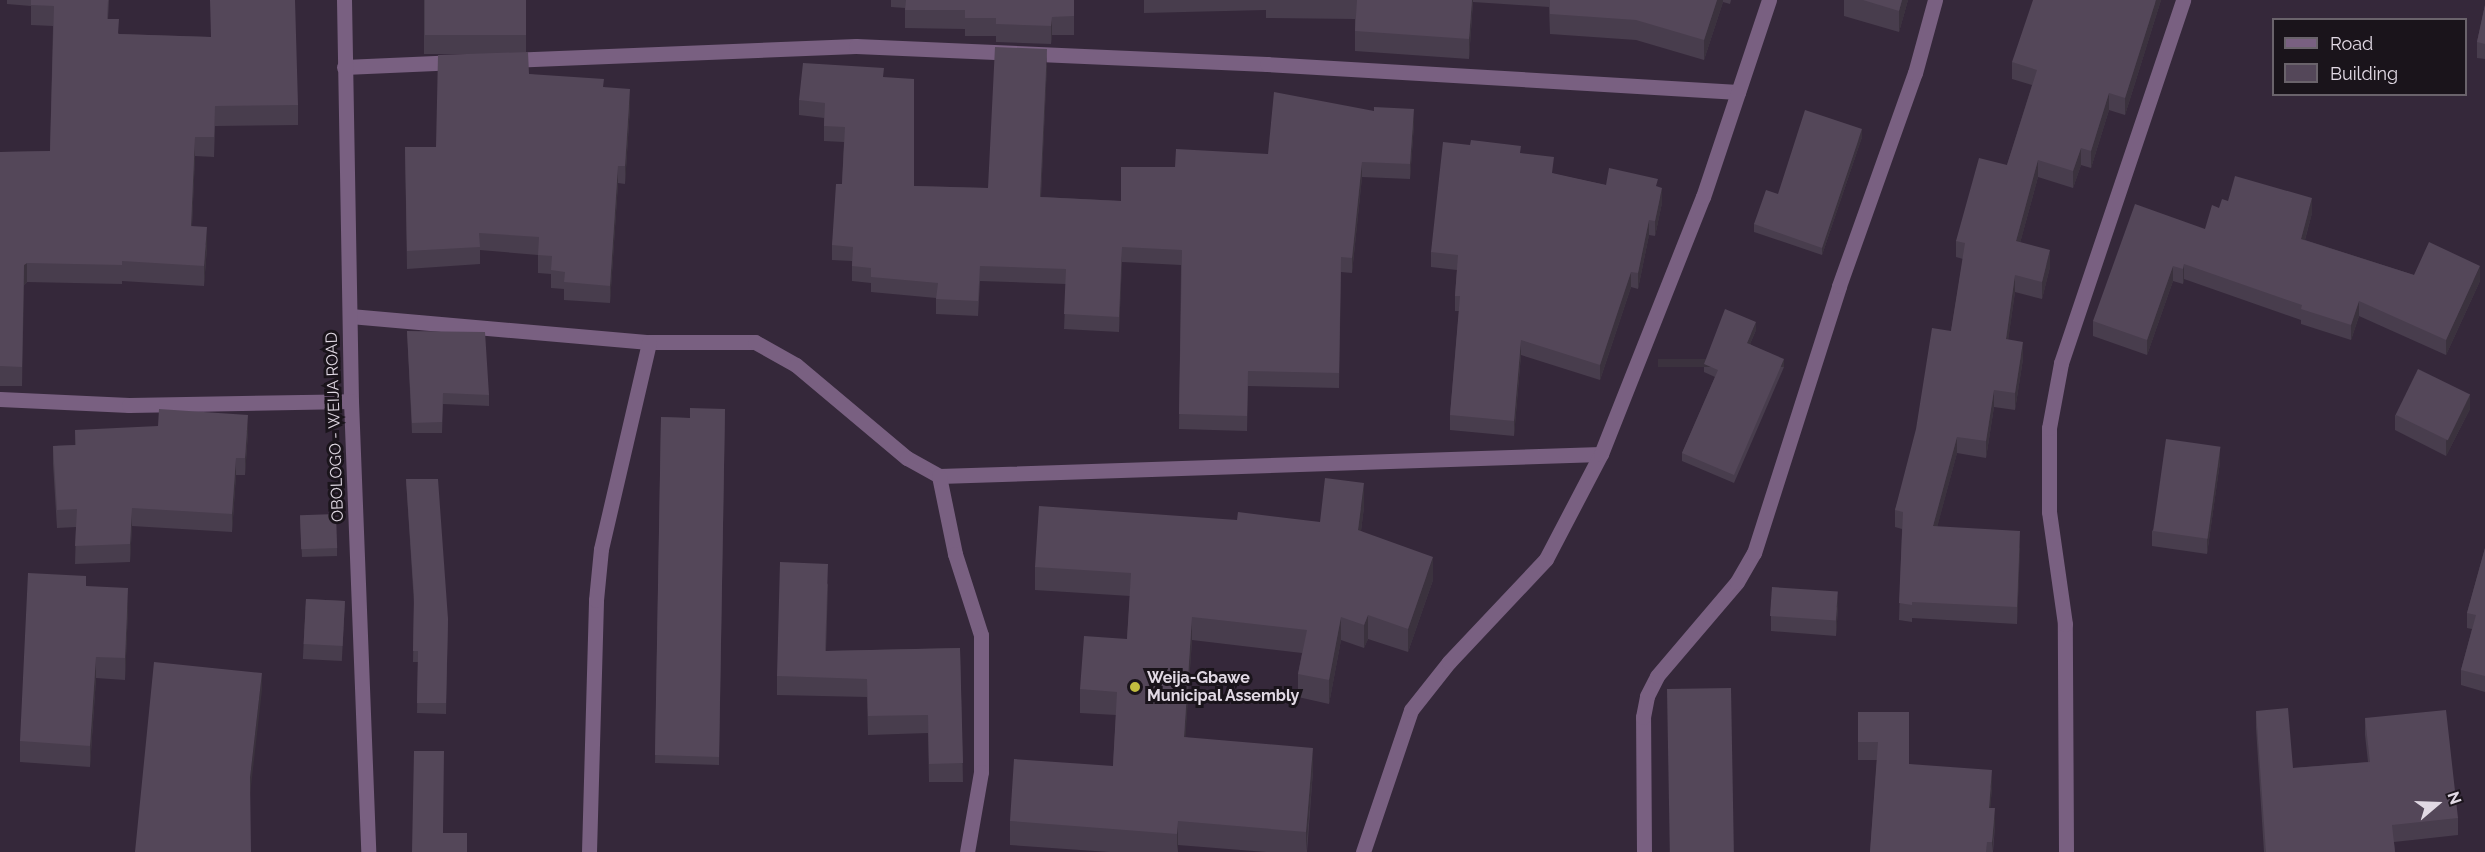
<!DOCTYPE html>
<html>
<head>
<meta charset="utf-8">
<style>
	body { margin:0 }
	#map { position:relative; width:2485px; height:852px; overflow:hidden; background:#35283a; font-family:Raleway,sans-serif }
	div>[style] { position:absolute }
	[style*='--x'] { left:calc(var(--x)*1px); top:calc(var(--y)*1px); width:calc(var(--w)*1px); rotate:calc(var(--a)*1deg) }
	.minor>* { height:15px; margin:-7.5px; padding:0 7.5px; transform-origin:7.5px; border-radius:7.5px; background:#796081 }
	.tertiary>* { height:15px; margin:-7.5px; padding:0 7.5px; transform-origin:7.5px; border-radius:7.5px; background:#796081 }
	.wall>* { inset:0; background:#483d4d; transform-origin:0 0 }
	.shaded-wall>* { inset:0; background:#3b323e; transform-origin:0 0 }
	.building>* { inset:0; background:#544759; transform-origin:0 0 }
	.dots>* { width:16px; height:16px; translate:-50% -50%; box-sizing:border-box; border:3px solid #1a141b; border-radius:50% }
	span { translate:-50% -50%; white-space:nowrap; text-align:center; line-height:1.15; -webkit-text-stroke:6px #1a141b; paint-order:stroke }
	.street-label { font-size:16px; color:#e1d9e4 }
	.poi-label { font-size:16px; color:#e1d9e4; font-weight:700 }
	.left { translate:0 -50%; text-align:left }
	.legend { position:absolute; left:2272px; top:18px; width:195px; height:78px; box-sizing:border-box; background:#1a141b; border:2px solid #6a636b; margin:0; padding:8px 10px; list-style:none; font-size:18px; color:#e1d9e4 }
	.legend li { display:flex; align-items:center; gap:12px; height:30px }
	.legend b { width:30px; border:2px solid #6a636b }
	.north { position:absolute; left:2407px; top:774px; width:60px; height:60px; -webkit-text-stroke:4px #1a141b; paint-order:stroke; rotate:71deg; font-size:16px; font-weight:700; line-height:24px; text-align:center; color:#e1d9e4 }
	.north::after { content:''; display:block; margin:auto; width:21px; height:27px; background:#e1d9e4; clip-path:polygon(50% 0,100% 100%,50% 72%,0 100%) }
</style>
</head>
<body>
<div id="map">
	<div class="minor">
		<div style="--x:509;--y:60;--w:347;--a:-2.3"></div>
		<div style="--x:856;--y:46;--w:411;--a:2.5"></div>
		<div style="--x:1267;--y:64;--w:472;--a:3.4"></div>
		<div style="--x:344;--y:67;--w:114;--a:-2.5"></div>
		<div style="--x:350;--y:316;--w:300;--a:5"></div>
		<div style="--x:649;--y:342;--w:106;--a:0"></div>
		<div style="--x:755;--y:342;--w:47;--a:29.3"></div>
		<div style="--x:796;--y:365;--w:145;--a:40"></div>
		<div style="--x:907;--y:458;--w:37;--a:29"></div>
		<div style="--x:939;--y:476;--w:662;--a:-1.9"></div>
		<div style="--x:0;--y:399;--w:129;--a:2.7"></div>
		<div style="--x:129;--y:405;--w:222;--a:-1"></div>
		<div style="--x:939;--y:476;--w:80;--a:78.4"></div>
		<div style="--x:955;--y:554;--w:85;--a:72.2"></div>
		<div style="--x:981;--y:635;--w:137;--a:90"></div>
		<div style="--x:981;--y:772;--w:81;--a:99.9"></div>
		<div style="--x:589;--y:852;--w:252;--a:-88.4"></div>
		<div style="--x:596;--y:600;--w:51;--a:-84.4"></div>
		<div style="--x:601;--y:549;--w:212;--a:-76.9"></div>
		<div style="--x:1363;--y:852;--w:150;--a:-71.3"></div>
		<div style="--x:1411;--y:710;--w:61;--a:-51.6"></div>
		<div style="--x:1449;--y:662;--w:141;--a:-46.7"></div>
		<div style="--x:1546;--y:559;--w:119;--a:-62.4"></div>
		<div style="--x:1601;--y:454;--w:277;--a:-68.4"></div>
		<div style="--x:1703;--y:197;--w:208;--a:-71.5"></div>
		<div style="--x:1644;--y:852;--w:135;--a:-90.4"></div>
		<div style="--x:1643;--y:717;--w:21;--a:-79"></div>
		<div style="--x:1647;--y:696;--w:22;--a:-63"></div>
		<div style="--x:1657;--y:676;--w:123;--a:-49.6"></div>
		<div style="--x:1737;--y:582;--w:34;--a:-60"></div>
		<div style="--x:1754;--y:553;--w:280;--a:-72.3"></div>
		<div style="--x:1839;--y:286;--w:226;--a:-70.4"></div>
		<div style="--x:1915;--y:73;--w:76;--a:-74.7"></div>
		<div style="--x:2066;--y:852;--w:228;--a:-90.3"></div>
		<div style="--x:2065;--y:624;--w:113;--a:-98.1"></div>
		<div style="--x:2049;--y:512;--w:84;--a:-90"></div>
		<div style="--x:2049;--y:428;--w:66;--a:-79.5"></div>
		<div style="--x:2061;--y:363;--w:383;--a:-71.4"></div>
	</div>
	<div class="tertiary">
		<div style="--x:344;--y:0;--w:401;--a:89"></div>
		<div style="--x:351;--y:401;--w:451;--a:87.8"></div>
	</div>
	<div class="wall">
		<div style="clip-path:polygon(7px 0,109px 0,108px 19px,119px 34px,210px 37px,298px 105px,298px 125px,215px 126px,214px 157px,195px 156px,192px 226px,207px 247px,204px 286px,122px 281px,122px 284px,27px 282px,24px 285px,22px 386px,0 386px,0 152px,50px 151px,53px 26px,31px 25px,31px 6px,7px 4px)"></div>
		<div style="left:424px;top:0;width:102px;height:54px"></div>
		<div style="clip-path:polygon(891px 0,1074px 0,1074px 35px,1052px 35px,1051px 44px,996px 42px,996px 36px,965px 36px,965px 29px,905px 28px,905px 8px,891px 7px)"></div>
		<div style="clip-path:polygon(1144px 0,1731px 0,1730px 4px,1723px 2px,1704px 60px,1636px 40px,1550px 34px,1549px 7px,1473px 2px,1469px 59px,1355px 51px,1355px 19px,1266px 18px,1266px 10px,1144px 13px)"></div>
		<div style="clip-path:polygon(1844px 0,1908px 0,1899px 32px,1844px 16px)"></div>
		<div style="clip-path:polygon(2161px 0,2125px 115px,2109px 110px,2091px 168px,2081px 165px,2073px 188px,2038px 177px,2020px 243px,2050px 267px,2042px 299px,2015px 292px,2008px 340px,2023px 359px,2015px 410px,1994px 407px,1986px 458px,1957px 453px,1937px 527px,2020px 548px,2017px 624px,1912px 618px,1912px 622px,1899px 620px,1902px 529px,1895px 527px,1895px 510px,1951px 331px,1963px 259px,1956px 257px,1956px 241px,2007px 165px,2032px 85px,2012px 79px,2012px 62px)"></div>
		<div style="clip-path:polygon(2485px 5px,2485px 59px,2477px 58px,2477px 42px)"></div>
		<div style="clip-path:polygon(1047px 64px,1041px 197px,1121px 201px,1175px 167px,1268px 154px,1414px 124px,1410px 179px,1362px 177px,1352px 273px,1341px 272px,1339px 388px,1248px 386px,1247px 431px,1179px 429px,1181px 265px,1122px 262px,1119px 332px,1064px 329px,1066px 284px,980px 281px,978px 316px,936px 314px,936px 298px,871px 292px,871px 283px,852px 281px,852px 261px,832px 260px,832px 245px,842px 184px,844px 142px,824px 141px,824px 118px,799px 115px,799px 100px,884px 77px,914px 186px,988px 188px)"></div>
		<div style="clip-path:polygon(529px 74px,604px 87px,630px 107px,625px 184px,618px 183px,610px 303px,564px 300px,564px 289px,551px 288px,551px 274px,538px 273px,538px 255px,480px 250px,480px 264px,407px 269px,405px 147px,436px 147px)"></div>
		<div style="clip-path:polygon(1862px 137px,1822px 255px,1754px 232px,1754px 224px,1778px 194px)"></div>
		<div style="clip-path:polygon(1521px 153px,1554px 174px,1606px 185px,1658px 187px,1662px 203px,1655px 236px,1649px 235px,1638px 289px,1631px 287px,1600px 380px,1521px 355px,1514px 436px,1450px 430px,1450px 415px,1459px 311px,1455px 311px,1455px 296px,1457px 270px,1431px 267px,1431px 252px)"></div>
		<div style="clip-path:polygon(2228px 201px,2312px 213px,2305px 240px,2414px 275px,2480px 281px,2446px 355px,2359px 316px,2351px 340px,2301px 324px,2301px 320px,2184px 279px,2183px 284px,2173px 281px,2147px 355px,2093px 336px,2093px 321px,2205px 229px,2219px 208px)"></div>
		<div style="clip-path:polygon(1756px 330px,1750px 344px,1784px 367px,1734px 483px,1682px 461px,1682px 453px,1715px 377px,1704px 372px,1704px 364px)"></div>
		<div style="clip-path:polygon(407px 331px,489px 395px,489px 406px,443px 404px,442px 433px,412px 433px)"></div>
		<div style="clip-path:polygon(725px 409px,719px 765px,655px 763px,661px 417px,690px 418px)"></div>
		<div style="clip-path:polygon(2470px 409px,2446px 456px,2395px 430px,2395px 415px)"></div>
		<div style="clip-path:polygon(75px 430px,248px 432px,245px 475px,236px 475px,232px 532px,132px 526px,130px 562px,75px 564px,76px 527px,57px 528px,53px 464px,53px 446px,75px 445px)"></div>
		<div style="clip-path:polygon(2220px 462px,2207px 554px,2152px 546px,2152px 531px)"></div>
		<div style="clip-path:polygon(406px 479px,448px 619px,446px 714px,417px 713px,418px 662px,413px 662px,414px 604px)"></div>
		<div style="clip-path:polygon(1364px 507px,1361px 531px,1433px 580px,1408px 652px,1368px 639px,1364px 648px,1341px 640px,1329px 704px,1298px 697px,1298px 674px,1302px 653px,1192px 640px,1185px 737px,1313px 771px,1307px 852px,1266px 852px,1178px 845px,1178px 852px,1109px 852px,1010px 845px,1010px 821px,1113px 766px,1116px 715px,1080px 713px,1080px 689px,1127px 639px,1130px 596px,1035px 590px,1035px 567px,1237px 520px,1320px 522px)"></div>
		<div style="clip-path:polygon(300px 516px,337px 548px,337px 556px,302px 557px)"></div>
		<div style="clip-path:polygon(2485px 548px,2485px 692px,2461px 685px,2461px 670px,2472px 629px,2467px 628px,2467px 613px)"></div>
		<div style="clip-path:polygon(828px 583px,826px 651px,960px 648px,963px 782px,929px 782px,928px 733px,868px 735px,867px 697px,777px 695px,777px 676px)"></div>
		<div style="clip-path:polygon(86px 586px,128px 609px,125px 680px,96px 678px,90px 767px,20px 762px,20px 741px)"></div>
		<div style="left:306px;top:599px;width:39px;height:60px;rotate:3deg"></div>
		<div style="clip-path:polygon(1838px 607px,1836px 636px,1771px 631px,1771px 616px)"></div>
		<div style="clip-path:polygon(2256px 711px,2293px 768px,2368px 762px,2365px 735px,2365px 718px,2458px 818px,2458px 835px,2394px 842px,2395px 852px,2264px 852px,2256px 728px)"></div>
		<div style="clip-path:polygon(1858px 712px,1909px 764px,1992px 788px,1990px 808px,1995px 826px,1993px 852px,1870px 852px,1877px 760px,1858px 760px)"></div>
	</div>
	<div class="shaded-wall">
		<div style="clip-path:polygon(1472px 0,1473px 0,1469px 59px,1469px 39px)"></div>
		<div style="clip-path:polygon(1717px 0,1723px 0,1723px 2px,1704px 60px,1704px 40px)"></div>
		<div style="clip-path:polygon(1902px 0,1908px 0,1899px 32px,1899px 11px)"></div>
		<div style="clip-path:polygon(2156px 0,2161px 0,2125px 115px,2125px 98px)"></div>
		<div style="clip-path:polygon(1052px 17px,1052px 35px,1051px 44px,1051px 26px)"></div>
		<div style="clip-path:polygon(1047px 49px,1047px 64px,1040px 212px,1040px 197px)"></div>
		<div style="clip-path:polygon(630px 89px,630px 107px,625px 184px,625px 166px)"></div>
		<div style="clip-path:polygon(2109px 93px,2109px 110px,2091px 168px,2091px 151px)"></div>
		<div style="clip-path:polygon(1414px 109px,1414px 124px,1410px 179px,1410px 164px)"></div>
		<div style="clip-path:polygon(1862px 129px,1862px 137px,1822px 255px,1822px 248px)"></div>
		<div style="clip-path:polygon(195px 137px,195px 156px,191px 246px,191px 226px)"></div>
		<div style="clip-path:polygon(2081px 148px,2081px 165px,2073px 188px,2073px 171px)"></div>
		<div style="clip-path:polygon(2038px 160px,2038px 177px,2016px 258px,2016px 241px)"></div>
		<div style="clip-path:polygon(1362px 162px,1362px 177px,1352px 273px,1352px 258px)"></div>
		<div style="clip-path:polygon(618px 166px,618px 183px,610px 303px,610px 286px)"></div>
		<div style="clip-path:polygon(1662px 188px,1662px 203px,1655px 236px,1655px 221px)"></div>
		<div style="clip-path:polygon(2312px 198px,2312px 213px,2301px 254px,2301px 239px)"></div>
		<div style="clip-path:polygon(1649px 220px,1649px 235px,1638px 289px,1638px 273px)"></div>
		<div style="clip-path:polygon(207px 227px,207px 247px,204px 286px,204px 266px)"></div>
		<div style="clip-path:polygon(1122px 247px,1122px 262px,1119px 332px,1119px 317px)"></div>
		<div style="clip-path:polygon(2050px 250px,2050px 267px,2042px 299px,2042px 282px)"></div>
		<div style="clip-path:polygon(27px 263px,27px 282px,24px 285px,22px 386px,24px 265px)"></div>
		<div style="clip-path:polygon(2184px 264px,2184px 279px,2183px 284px,2183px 269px)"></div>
		<div style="clip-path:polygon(2173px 266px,2173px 281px,2147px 355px,2147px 340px)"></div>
		<div style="clip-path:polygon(2480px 266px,2480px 281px,2446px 355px,2446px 340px)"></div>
		<div style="clip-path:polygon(1631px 272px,1631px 287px,1600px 380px,1600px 365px)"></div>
		<div style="clip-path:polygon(2015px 275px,2015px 292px,2006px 356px,2006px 339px)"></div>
		<div style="clip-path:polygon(2359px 301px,2359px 316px,2351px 340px,2351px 325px)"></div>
		<div style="clip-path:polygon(1756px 322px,1756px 330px,1747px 351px,1747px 343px)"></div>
		<div style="clip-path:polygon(1521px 340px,1521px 355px,1514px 436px,1514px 421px)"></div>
		<div style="clip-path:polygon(2023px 342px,2023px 359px,2015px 410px,2015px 393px)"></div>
		<div style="left:1784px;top:359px;width:8px;height:126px;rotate:90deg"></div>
		<div style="clip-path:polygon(1994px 390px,1994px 407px,1986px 458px,1986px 441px)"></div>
		<div style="clip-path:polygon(2470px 394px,2470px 409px,2446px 456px,2446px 441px)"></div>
		<div style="clip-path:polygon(248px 415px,248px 432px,245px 475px,245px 458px)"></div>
		<div style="clip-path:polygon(1957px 437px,1957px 453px,1933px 543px,1933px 526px)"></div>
		<div style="clip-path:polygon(2220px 447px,2220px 462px,2207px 554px,2207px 539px)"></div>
		<div style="clip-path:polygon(236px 458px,236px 475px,232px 532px,232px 514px)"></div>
		<div style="clip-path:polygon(1364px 483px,1364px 507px,1358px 554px,1358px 530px)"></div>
		<div style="clip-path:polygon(132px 508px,132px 526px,130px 562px,130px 544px)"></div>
		<div style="clip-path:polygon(2020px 531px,2020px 548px,2017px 624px,2017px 607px)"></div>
		<div style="clip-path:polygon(1433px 557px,1433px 580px,1408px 652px,1408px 629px)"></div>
		<div style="clip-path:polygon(128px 588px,128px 609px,125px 680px,125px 658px)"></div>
		<div style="clip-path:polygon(1838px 592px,1838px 607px,1836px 636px,1836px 621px)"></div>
		<div style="clip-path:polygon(1368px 615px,1368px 639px,1364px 648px,1364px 625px)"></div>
		<div style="clip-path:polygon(1192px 617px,1192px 640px,1184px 760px,1184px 737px)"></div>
		<div style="clip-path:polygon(1341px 617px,1341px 640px,1329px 704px,1329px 680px)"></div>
		<div style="clip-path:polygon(96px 657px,96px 678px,90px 767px,90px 746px)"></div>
		<div style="clip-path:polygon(262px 673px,262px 690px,250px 795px,250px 778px)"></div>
		<div style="clip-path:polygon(1313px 748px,1313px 771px,1306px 852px,1306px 832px)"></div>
		<div style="clip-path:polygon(1992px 770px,1992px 788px,1989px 826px,1989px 808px)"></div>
		<div style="clip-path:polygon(1995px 808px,1995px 826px,1992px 852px,1992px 842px)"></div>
		<div style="clip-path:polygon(1178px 821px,1178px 845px,1177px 852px,1177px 834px)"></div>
	</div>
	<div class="building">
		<div style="clip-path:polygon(31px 0,108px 0,107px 19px,119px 19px,118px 34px,211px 37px,210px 0,295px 0,298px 105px,215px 106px,214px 137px,195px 137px,191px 226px,207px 227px,204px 266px,122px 261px,122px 265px,27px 263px,24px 265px,22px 367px,0 366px,0 152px,50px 151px,54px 6px,31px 5px)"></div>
		<div style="left:425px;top:0;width:101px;height:35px"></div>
		<div style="clip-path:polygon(906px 0,1074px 0,1074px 16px,1052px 17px,1051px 26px,996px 24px,996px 18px,965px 18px,965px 10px,905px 10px)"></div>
		<div style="clip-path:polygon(1357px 0,1472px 0,1469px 39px,1355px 31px)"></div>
		<div style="clip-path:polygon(1550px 0,1717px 0,1704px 40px,1636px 20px,1550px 14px)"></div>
		<div style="clip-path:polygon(1863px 0,1902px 0,1899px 11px)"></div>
		<div style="clip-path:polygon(2033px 0,2156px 0,2125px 98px,2109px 93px,2091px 151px,2081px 148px,2073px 171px,2038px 160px,2016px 241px,2050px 250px,2042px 282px,2015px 275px,2006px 339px,2023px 342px,2015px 393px,1994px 390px,1986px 441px,1957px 437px,1933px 526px,2020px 531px,2017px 607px,1912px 602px,1912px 605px,1899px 603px,1903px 512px,1895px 510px,1916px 429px,1932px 328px,1951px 331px,1965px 243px,1956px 241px,1979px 158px,2007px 165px,2037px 70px,2012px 62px)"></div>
		<div style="clip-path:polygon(2485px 5px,2485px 44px,2477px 42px)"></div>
		<div style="clip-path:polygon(995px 47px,1047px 49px,1040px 197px,1121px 201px,1121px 167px,1175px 167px,1176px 149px,1268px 154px,1274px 92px,1374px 111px,1374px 107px,1414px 109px,1410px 164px,1362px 162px,1352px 258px,1341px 257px,1339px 373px,1248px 371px,1247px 416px,1179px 414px,1182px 250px,1122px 247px,1119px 317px,1064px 314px,1066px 269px,980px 266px,978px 301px,936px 299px,938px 283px,871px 277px,871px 268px,852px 266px,853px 247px,832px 245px,836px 184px,842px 184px,845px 127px,824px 126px,825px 103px,799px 100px,803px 63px,884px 68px,883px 77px,914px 79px,914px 186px,988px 188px)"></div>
		<div style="clip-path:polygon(528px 52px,529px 74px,604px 79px,603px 87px,630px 89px,625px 166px,618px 166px,610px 286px,564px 282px,565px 272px,551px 270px,552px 256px,538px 255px,539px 237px,479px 233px,480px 247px,407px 251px,405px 147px,436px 147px,438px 55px)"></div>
		<div style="clip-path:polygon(1805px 110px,1862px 129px,1822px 248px,1754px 224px,1766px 190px,1778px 194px)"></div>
		<div style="clip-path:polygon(1471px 140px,1521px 146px,1520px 153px,1554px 157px,1552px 173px,1606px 185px,1609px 168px,1658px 179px,1656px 186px,1662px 188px,1655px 221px,1649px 220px,1638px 273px,1631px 272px,1600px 365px,1521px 340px,1514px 421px,1450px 415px,1460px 296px,1455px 296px,1458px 255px,1431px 252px,1443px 142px,1470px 145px)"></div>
		<div style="clip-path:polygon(2235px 176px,2312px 198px,2301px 239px,2414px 275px,2429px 242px,2480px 266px,2446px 340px,2359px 301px,2351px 325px,2301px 309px,2302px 305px,2184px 264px,2183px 269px,2173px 266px,2147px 340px,2093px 321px,2135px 204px,2205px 229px,2212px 205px,2219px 208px,2222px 199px,2228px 201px)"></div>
		<div style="clip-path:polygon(1725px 309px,1756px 322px,1747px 343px,1784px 359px,1734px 475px,1682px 453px,1718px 370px,1704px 364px)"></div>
		<div style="clip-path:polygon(407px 331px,485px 332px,489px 395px,443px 393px,442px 422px,412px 423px)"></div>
		<div style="left:2418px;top:369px;width:58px;height:51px;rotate:26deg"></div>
		<div style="clip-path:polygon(690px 408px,725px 409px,719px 757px,655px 755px,661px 417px,690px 418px)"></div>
		<div style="clip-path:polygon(159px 409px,248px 415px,245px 458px,236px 458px,232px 514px,132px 508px,130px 544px,75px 546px,77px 509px,57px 510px,53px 446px,76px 445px,75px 430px,158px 426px)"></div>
		<div style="left:2166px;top:439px;width:55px;height:93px;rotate:8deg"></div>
		<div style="clip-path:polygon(1325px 478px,1364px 483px,1358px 530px,1433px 557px,1408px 629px,1368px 615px,1364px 625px,1341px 617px,1329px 680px,1298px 674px,1307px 630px,1192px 617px,1184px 737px,1313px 748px,1306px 832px,1178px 821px,1177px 834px,1010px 821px,1014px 759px,1113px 766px,1117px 692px,1080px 689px,1084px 636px,1127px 639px,1131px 573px,1035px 567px,1039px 506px,1237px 520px,1238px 512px,1320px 522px)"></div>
		<div style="clip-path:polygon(406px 479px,438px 479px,448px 619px,446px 703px,417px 703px,418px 651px,413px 651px,414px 595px)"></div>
		<div style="left:336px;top:514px;width:34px;height:36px;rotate:88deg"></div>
		<div style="clip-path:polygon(2485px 548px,2485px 676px,2461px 670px,2476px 615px,2467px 613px)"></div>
		<div style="clip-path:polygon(780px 562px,828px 564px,825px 651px,960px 648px,963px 763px,929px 764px,928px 715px,868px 716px,867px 679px,777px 676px)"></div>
		<div style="clip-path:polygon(28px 573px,86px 576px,86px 586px,128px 588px,125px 658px,96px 657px,90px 746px,20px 741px)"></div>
		<div style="left:1772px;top:587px;width:66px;height:29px;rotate:4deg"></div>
		<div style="left:306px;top:599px;width:39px;height:45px;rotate:3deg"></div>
		<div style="clip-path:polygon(154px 662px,262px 673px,250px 778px,251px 852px,135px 852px)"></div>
		<div style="left:1731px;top:688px;width:164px;height:64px;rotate:89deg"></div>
		<div style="clip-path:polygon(2288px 708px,2293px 768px,2370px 762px,2365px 718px,2446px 710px,2458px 818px,2392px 825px,2395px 852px,2266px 852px,2256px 711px)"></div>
		<div style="clip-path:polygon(1858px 712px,1909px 712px,1909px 764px,1992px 770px,1989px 808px,1995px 808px,1992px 842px,1987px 842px,1986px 852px,1870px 852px,1878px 742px,1858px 742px)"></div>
		<div style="clip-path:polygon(414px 751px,444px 751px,443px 833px,467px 833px,467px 852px,412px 852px)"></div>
	</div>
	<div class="dots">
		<div style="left:1135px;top:687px;background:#c2bd3f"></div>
	</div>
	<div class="street-label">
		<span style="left:335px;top:427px;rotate:-92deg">OBOLOGO - WEIJA ROAD</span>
	</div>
	<div class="poi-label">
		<span class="left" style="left:1147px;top:687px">Weija-Gbawe<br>Municipal Assembly</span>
	</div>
	<ul class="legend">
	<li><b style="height:8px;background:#796081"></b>Road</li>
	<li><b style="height:16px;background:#544759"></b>Building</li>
	</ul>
	<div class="north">N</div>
</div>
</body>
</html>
